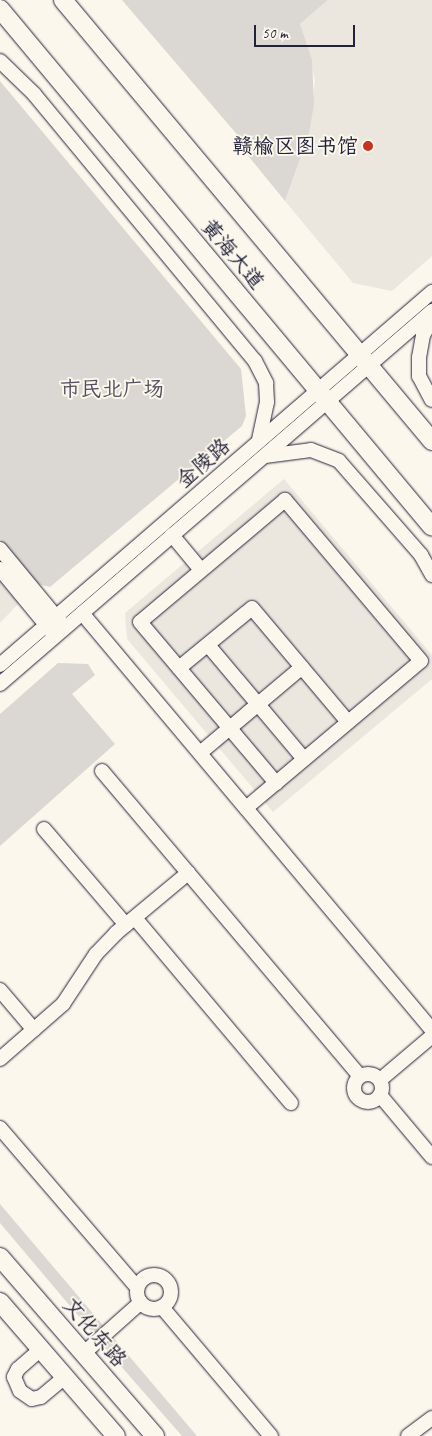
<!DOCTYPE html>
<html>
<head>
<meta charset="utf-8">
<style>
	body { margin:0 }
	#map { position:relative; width:432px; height:1436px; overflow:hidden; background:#fbf7ec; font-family:Caveat,"LXGW WenKai TC",sans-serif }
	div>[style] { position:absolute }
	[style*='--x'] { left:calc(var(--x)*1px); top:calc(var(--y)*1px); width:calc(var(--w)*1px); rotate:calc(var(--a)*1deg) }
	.built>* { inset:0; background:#ebe7df }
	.green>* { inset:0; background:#dbd8d3 }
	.roads { filter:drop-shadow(0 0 1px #22223b) drop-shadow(0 0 1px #22223b) }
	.minor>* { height:14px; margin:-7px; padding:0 7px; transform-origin:7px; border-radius:7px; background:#fbf7ec }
	.minor>.ring { margin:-7px; padding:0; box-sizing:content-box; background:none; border:14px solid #fbf7ec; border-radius:50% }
	.major>* { height:18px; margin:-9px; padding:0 9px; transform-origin:9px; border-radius:9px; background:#fbf7ec }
	.dots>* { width:14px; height:14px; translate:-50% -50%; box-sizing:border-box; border:2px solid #fbf7ec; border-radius:50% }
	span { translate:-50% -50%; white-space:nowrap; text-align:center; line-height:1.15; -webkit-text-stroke:4px #fbf7ec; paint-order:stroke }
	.poi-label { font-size:21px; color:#22223b }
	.right { translate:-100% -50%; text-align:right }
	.street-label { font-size:21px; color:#22223b }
	.park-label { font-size:21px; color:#505061 }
	.scale { position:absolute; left:254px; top:25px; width:101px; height:22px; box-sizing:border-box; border:2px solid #22223b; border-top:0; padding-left:6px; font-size:15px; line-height:18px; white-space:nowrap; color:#22223b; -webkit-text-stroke:4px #fbf7ec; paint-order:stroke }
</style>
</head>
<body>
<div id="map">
	<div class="built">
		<div style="clip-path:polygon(328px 0,432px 0,432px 256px,392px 291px,353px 283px,285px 201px,309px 134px,315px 80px,300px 24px)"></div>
		<div style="clip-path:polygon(284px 479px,432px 655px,432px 679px,273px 812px,127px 639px,125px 613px)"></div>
		<div style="clip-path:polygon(0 580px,19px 603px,0 623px)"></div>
	</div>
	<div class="green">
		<div style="clip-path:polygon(122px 0,328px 0,300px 24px,312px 60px,314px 104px,309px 134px,285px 201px,245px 152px,246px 145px)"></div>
		<div style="clip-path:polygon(0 81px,241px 369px,246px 416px,242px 426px,50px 587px,38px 584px,0 539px)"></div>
		<div style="clip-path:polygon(58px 663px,88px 664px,95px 675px,72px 694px,115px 744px,0 846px,0 714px)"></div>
		<div style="clip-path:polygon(0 1204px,197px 1436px,182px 1436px,119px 1364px,0 1223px)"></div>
	</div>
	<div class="roads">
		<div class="minor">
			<div style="--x:0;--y:61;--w:47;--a:44.1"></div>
			<div style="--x:34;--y:94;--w:347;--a:50.4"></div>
			<div style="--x:255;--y:361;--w:25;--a:63"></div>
			<div style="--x:266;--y:383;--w:19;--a:87"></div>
			<div style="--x:267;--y:402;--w:40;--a:102"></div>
			<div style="--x:432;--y:320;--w:17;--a:121"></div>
			<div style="--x:423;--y:335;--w:22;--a:100"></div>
			<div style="--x:419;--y:357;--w:19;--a:90"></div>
			<div style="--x:419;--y:376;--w:27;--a:62"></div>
			<div style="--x:265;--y:456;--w:46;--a:-7.4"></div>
			<div style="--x:311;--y:450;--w:30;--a:21"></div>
			<div style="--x:339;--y:461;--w:125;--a:48.9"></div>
			<div style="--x:421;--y:555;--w:23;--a:61"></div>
			<div style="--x:172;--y:535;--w:45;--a:50.4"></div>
			<div style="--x:0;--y:549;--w:96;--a:50.5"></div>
			<div style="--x:0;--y:569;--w:82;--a:50.5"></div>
			<div style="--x:82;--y:613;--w:544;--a:49.99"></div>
			<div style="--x:208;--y:645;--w:149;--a:49.9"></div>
			<div style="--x:0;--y:665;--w:571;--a:-40.81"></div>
			<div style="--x:179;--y:668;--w:94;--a:-39.4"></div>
			<div style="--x:252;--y:608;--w:149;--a:49.9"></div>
			<div style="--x:0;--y:684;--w:571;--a:-40.81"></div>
			<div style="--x:200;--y:753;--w:133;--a:-40.1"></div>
			<div style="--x:102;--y:771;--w:399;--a:49.8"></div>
			<div style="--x:246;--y:808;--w:39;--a:-40"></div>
			<div style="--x:276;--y:783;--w:189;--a:-40.1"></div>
			<div style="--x:421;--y:661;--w:211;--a:-130.2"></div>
			<div style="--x:285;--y:500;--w:189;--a:139.9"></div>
			<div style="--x:140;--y:622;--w:211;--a:49.8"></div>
			<div style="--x:44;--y:829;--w:126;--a:49.5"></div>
			<div style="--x:135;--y:918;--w:242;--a:49.9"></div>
			<div style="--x:0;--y:990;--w:52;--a:49.6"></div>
			<div style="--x:0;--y:1059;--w:84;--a:-41.1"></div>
			<div style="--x:63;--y:1004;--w:60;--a:-56.6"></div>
			<div style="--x:96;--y:954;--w:29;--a:-46"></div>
			<div style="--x:116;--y:933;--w:94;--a:-39.8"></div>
			<div class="ring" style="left:354px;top:1074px;width:14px;height:14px"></div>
			<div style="--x:380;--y:1080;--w:68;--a:-40.2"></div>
			<div style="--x:380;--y:1095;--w:81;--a:50"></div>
			<div style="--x:0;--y:1128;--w:210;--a:49.3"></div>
			<div class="ring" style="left:137px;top:1275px;width:20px;height:20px"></div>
			<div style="--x:162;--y:1307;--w:169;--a:49.8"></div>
			<div style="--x:41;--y:1349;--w:30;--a:139"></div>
			<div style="--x:18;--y:1369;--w:9;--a:117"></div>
			<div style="--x:14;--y:1377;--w:15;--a:67"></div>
			<div style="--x:20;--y:1391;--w:14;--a:34"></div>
			<div style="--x:32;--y:1399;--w:9;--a:-13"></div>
			<div style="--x:41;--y:1397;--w:31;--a:-40"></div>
			<div style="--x:84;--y:1353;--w:76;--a:-41.8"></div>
			<div style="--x:408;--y:1436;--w:30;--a:-37"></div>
		</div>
		<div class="major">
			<div style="--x:63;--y:0;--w:575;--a:50.08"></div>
			<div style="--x:0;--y:9;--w:674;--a:50.17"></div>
			<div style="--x:0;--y:1257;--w:237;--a:49.1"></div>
			<div style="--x:0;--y:1302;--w:177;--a:49.1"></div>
		</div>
	</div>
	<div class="dots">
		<div style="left:368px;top:146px;background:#c8321e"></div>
	</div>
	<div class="poi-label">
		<span class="right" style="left:358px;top:146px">赣榆区图书馆</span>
	</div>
	<div class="street-label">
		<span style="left:233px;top:254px;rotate:50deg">黄海大道</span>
		<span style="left:203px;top:463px;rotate:-41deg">金陵路</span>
		<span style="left:95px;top:1332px;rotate:49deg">文化东路</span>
	</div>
	<div class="park-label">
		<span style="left:112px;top:389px">市民北广场</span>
	</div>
	<div class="scale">50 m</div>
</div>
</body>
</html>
